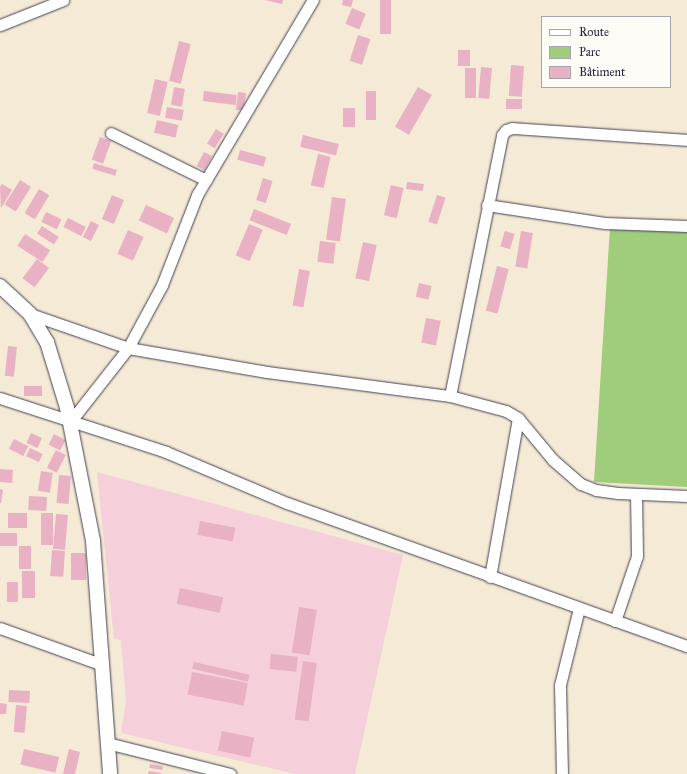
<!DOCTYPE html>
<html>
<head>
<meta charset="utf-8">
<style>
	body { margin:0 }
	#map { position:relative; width:687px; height:774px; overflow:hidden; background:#f5ead5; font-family:"IM FELL Great Primer",serif }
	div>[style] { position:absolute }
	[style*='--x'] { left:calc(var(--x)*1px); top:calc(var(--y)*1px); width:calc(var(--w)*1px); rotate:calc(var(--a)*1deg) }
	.built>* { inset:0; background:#f5cfda }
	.green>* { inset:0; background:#a0cd7b }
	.building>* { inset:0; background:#e8b1c4; transform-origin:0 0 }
	.roads { filter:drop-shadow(0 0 1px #424052) drop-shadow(0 0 1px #424052) }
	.minor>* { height:11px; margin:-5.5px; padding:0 5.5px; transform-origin:5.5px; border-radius:5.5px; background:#fff }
	.major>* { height:14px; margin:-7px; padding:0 7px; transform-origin:7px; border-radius:7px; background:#fff }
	span { translate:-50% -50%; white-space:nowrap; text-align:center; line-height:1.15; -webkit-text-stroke:4px #fdfcf7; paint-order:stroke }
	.legend { position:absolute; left:541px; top:16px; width:130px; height:72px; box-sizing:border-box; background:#fdfcf7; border:1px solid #a5a5ac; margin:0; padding:5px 7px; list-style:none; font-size:12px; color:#22223b }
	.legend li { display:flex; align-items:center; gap:8px; height:20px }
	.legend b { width:20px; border:1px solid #a5a5ac }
</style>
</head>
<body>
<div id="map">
	<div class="built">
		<div style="clip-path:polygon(97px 472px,403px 555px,355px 774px,295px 774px,121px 733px,126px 701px,121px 640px,114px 639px)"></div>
	</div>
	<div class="green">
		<div style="clip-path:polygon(610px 227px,687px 232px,687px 487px,594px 482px)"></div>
	</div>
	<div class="building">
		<div style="clip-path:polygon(265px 0,283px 0,282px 4px)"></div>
		<div style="clip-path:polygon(343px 0,353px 0,351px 7px,342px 5px)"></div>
		<div style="left:380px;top:0;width:11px;height:34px"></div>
		<div style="left:352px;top:8px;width:15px;height:17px;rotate:23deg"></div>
		<div style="left:358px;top:35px;width:13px;height:27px;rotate:18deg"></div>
		<div style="left:179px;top:41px;width:12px;height:41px;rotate:14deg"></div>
		<div style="left:458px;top:50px;width:12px;height:16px"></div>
		<div style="left:511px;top:65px;width:13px;height:31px;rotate:4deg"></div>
		<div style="left:481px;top:67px;width:11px;height:31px;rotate:5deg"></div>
		<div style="left:465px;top:68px;width:11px;height:30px"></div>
		<div style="left:155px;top:79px;width:13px;height:35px;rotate:13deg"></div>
		<div style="left:174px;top:87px;width:11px;height:18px;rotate:10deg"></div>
		<div style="left:418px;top:87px;width:16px;height:46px;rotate:30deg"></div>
		<div style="left:204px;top:91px;width:33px;height:10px;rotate:7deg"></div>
		<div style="left:366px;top:91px;width:10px;height:29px"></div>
		<div style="left:238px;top:92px;width:8px;height:18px;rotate:7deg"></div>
		<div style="left:506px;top:99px;width:16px;height:10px"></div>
		<div style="left:167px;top:107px;width:17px;height:11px;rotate:10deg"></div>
		<div style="left:343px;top:108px;width:12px;height:19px"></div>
		<div style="left:157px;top:120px;width:22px;height:13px;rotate:13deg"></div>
		<div style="left:216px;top:129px;width:9px;height:17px;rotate:32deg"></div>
		<div style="left:303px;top:135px;width:37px;height:12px;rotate:14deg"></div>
		<div style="left:100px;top:137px;width:12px;height:24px;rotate:20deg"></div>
		<div style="left:240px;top:150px;width:27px;height:10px;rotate:15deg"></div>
		<div style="left:204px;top:152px;width:9px;height:16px;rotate:27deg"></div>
		<div style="left:318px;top:154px;width:13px;height:32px;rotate:13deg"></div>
		<div style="left:94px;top:163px;width:24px;height:6px;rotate:17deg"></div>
		<div style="left:263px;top:178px;width:10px;height:23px;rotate:17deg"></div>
		<div style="left:20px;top:180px;width:13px;height:29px;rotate:32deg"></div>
		<div style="left:407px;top:182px;width:17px;height:7px;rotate:7deg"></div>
		<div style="clip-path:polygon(2px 184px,12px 190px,1px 208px,0 187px)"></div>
		<div style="left:391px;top:185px;width:13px;height:31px;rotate:13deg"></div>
		<div style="left:39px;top:189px;width:12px;height:28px;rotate:31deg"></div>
		<div style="left:112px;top:195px;width:13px;height:26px;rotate:23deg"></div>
		<div style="left:437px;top:195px;width:9px;height:28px;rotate:18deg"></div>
		<div style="left:332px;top:197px;width:14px;height:43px;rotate:8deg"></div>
		<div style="left:146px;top:205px;width:31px;height:17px;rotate:25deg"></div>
		<div style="left:254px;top:209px;width:40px;height:12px;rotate:22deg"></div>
		<div style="left:46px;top:212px;width:17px;height:11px;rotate:25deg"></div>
		<div style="left:68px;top:218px;width:20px;height:10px;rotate:27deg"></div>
		<div style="left:91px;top:221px;width:9px;height:18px;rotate:27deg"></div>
		<div style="left:249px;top:224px;width:15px;height:34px;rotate:23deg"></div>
		<div style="left:42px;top:226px;width:20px;height:9px;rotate:33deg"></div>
		<div style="left:128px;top:230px;width:17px;height:26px;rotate:24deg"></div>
		<div style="left:505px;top:231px;width:10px;height:16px;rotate:17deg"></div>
		<div style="left:521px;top:231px;width:12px;height:36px;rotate:9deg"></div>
		<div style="left:25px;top:234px;width:30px;height:14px;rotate:33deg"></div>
		<div style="left:320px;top:241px;width:16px;height:21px;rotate:7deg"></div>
		<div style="left:363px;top:242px;width:14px;height:37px;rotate:12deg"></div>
		<div style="left:37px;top:259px;width:15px;height:24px;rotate:37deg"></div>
		<div style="left:497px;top:266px;width:12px;height:46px;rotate:14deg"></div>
		<div style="left:299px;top:269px;width:11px;height:37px;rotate:10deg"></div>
		<div style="left:419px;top:283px;width:13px;height:14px;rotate:13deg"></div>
		<div style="left:426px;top:318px;width:15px;height:25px;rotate:11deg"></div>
		<div style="left:8px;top:346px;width:9px;height:30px;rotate:6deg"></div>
		<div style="left:24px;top:386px;width:18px;height:10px"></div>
		<div style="left:31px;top:433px;width:12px;height:11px;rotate:24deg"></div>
		<div style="left:54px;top:434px;width:13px;height:12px;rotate:27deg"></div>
		<div style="left:14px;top:439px;width:16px;height:11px;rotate:27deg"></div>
		<div style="left:30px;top:448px;width:14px;height:9px;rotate:25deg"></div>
		<div style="left:56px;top:450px;width:11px;height:20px;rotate:27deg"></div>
		<div style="left:0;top:469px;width:13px;height:13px;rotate:4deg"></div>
		<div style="left:41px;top:471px;width:12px;height:20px;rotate:9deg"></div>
		<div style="left:59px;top:475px;width:12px;height:28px;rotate:5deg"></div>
		<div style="clip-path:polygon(0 489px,3px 490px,1px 503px,0 503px)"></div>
		<div style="left:29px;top:496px;width:18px;height:14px;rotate:3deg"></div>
		<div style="left:8px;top:513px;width:19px;height:15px"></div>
		<div style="left:41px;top:513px;width:12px;height:32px"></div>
		<div style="left:56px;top:514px;width:12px;height:35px;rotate:5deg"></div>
		<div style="left:200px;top:521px;width:36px;height:14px;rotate:11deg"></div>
		<div style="left:17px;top:533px;width:13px;height:17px;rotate:90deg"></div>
		<div style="left:19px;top:546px;width:12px;height:23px"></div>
		<div style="left:52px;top:550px;width:13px;height:26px;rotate:4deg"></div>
		<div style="left:71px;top:553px;width:15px;height:27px"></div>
		<div style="left:22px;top:571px;width:13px;height:27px"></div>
		<div style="left:7px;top:582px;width:11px;height:20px"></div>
		<div style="left:180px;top:588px;width:44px;height:16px;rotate:12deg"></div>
		<div style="left:299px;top:607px;width:18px;height:46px;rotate:9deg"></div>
		<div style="left:271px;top:654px;width:27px;height:15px;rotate:6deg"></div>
		<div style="left:303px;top:661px;width:14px;height:59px;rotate:8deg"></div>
		<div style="left:194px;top:662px;width:57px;height:7px;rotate:13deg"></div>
		<div style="left:192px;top:672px;width:57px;height:23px;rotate:11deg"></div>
		<div style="left:9px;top:690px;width:21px;height:12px;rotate:3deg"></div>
		<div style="clip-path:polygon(0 703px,7px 704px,6px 714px,0 714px)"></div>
		<div style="left:16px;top:705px;width:11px;height:27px;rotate:5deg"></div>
		<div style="left:222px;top:731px;width:33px;height:20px;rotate:12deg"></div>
		<div style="left:24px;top:749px;width:36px;height:16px;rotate:13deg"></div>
		<div style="clip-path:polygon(69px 749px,80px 752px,75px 774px,63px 774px)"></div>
		<div style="left:150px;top:764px;width:13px;height:4px;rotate:9deg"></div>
		<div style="clip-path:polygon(149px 771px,161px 773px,161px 774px,148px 774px)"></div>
	</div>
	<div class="roads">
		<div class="minor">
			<div style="--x:0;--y:25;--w:68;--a:-21.6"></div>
			<div style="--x:111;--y:133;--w:106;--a:26.3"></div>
			<div style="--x:487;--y:205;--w:119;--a:8.7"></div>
			<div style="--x:605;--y:223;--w:82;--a:2.1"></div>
			<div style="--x:30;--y:314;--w:104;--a:19.1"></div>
			<div style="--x:128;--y:348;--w:141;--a:9.8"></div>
			<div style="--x:267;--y:372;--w:185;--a:7.5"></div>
			<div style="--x:450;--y:396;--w:58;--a:15"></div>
			<div style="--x:506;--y:411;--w:14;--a:30"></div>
			<div style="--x:518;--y:418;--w:55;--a:50.2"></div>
			<div style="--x:553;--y:460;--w:37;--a:41"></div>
			<div style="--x:581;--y:484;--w:16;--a:22"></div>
			<div style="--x:596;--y:490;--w:22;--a:8"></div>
			<div style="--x:618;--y:493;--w:69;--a:2.5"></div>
			<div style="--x:450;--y:396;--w:266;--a:-78.7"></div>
			<div style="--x:502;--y:135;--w:6;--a:-51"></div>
			<div style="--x:506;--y:130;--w:6;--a:-18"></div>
			<div style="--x:512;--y:128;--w:175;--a:3.9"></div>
			<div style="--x:0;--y:398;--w:175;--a:18"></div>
			<div style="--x:166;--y:452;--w:131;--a:22.9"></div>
			<div style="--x:287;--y:503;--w:425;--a:19.7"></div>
			<div style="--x:70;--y:422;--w:94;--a:-51.9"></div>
			<div style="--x:128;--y:348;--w:72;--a:-61.6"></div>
			<div style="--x:162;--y:285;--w:97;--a:-68.7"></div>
			<div style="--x:197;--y:195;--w:227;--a:-59.3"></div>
			<div style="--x:490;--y:577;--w:161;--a:-80"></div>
			<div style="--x:615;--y:621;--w:69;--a:-71.3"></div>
			<div style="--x:637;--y:556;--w:62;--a:-90.9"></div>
			<div style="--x:0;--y:628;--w:109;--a:19.8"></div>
			<div style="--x:107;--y:743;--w:127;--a:14.1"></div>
			<div style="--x:562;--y:774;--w:89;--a:-91.3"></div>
			<div style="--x:560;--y:685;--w:79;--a:-76.1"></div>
		</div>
		<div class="major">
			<div style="--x:0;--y:286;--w:41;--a:43"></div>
			<div style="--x:30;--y:314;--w:33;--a:59"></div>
			<div style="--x:47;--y:342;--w:69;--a:73.1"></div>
			<div style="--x:67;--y:408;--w:136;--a:78.9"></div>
			<div style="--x:93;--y:541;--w:234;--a:85.8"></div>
		</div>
	</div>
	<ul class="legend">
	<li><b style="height:5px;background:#fff"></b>Route</li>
	<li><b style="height:11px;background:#a0cd7b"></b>Parc</li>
	<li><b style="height:11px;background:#e8b1c4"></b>Bâtiment</li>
	</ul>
</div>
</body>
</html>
